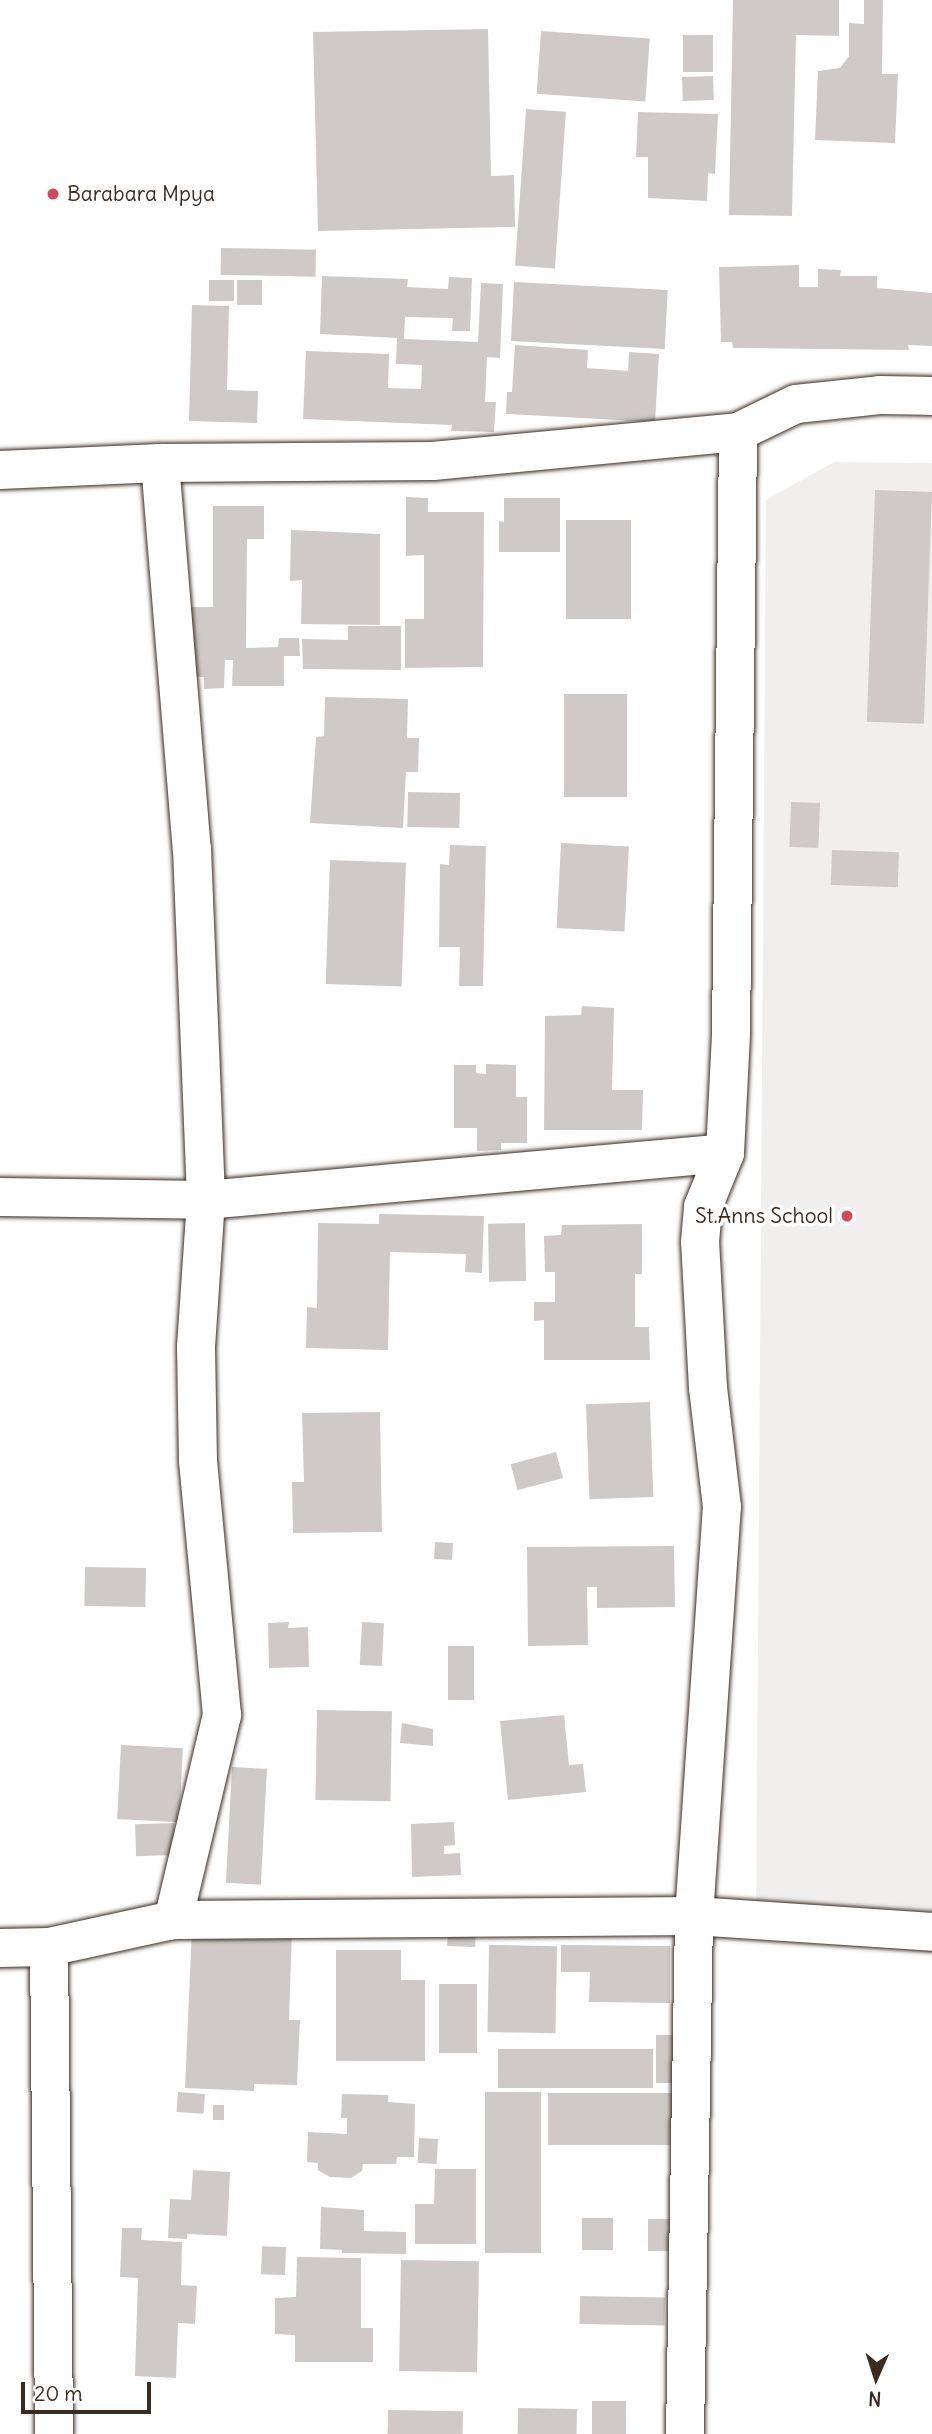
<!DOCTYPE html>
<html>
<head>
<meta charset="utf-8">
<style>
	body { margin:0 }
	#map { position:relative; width:932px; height:2434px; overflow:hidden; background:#fff; font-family:Delius,sans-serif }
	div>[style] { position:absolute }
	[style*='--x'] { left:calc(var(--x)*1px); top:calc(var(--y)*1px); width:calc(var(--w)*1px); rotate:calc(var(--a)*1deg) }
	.built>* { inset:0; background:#f1efee }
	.building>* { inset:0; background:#cfcac7; transform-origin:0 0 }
	.roads { filter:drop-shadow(0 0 2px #3b2a1e) drop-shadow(0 0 2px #3b2a1e) }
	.street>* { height:38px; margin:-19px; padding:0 19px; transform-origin:19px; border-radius:19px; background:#fff }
	.dots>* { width:19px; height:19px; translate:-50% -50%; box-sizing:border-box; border:4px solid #fff; border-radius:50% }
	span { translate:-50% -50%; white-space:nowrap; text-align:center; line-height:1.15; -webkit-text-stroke:7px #fff; paint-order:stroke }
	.poi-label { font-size:21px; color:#3b2a1e }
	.left { translate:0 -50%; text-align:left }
	.right { translate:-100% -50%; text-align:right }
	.north { position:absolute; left:841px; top:2343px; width:70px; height:70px; -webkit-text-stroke:5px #fff; paint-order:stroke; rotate:183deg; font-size:19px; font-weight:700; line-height:28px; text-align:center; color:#3b2a1e }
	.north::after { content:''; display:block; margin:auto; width:24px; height:32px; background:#3b2a1e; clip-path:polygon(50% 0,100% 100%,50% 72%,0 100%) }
	.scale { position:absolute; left:21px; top:2382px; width:130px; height:32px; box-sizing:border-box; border:4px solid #3b2a1e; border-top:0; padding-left:9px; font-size:21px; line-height:24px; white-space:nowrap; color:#3b2a1e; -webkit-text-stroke:5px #fff; paint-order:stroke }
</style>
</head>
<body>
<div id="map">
	<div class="built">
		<div style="clip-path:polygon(834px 462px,932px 463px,932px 1953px,756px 1932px,766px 500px)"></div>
	</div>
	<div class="building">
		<div style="clip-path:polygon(733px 0,839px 0,839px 36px,796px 35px,792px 216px,729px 215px)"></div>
		<div style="clip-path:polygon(864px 0,883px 0,882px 74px,898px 74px,895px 143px,815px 140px,818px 71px,840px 68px,849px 56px,849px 23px,864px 24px)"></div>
		<div style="clip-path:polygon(488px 29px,491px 176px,514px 175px,515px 227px,318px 231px,313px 32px)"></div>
		<div style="left:541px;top:31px;width:109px;height:63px;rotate:4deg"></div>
		<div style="left:683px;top:35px;width:30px;height:37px"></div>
		<div style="left:713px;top:76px;width:24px;height:31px;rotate:88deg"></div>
		<div style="left:526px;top:109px;width:40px;height:157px;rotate:4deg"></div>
		<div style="clip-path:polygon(638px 112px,718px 114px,715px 174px,708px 173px,707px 201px,648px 198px,648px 157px,636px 157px)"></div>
		<div style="left:221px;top:248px;width:95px;height:27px;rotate:1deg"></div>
		<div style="clip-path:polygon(799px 265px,799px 287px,818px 287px,818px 269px,841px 270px,840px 276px,877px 276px,877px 288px,932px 293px,932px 346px,908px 345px,909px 350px,733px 348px,732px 342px,721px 342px,719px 267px)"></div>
		<div style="clip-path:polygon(322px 276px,408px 279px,407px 287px,448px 289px,449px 277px,472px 278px,470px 331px,452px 331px,453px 318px,405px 317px,404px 339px,478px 342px,481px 283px,503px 284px,500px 358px,487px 357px,485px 402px,496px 402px,494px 432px,451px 431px,452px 425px,303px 419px,306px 351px,389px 354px,388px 388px,421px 389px,422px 365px,396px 364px,397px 338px,320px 334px)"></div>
		<div style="left:209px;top:280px;width:25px;height:21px"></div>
		<div style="left:262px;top:280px;width:25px;height:25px;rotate:90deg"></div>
		<div style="left:514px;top:282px;width:154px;height:59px;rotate:3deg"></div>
		<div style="clip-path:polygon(192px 305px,229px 306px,227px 390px,258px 391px,257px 423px,189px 421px)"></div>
		<div style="clip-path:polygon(515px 345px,588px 350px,587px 368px,628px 371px,629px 352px,659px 354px,655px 422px,506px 414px,507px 392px,512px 392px)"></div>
		<div style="left:875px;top:490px;width:57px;height:232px;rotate:2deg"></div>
		<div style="clip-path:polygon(406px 497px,428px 498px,428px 512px,484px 512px,483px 667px,405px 668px,405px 619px,424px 619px,424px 555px,406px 556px)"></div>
		<div style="clip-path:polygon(504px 498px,560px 498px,560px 552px,499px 552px,499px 521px,504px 522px)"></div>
		<div style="clip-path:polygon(213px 506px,264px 506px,264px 539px,247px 539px,246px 648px,278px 647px,279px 638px,299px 638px,300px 656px,284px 656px,284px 686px,232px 686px,233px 660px,225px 660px,224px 688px,204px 689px,204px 677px,188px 677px,189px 607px,213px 607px)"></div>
		<div style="left:566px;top:520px;width:65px;height:99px"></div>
		<div style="clip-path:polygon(291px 530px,380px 534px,380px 625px,301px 624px,302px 580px,290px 581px)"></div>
		<div style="clip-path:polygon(348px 626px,401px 626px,401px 670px,303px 669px,302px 639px,348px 640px)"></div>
		<div style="left:564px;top:694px;width:63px;height:103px"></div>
		<div style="clip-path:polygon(325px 697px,408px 699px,407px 738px,419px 738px,418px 772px,406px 772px,403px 828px,310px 823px,316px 737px,324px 736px)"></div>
		<div style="left:408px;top:792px;width:52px;height:35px;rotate:1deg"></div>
		<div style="left:791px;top:802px;width:29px;height:45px;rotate:2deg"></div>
		<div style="left:561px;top:843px;width:68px;height:85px;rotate:3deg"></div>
		<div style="clip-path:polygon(450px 845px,486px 846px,483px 986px,459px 986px,460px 947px,439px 947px,440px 864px,449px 865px)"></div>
		<div style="left:832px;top:850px;width:67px;height:35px;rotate:2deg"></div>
		<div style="left:330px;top:860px;width:76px;height:124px;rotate:2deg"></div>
		<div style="clip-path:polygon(582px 1006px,614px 1008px,612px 1090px,643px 1090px,642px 1130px,544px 1130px,545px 1016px,581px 1015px)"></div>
		<div style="clip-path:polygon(486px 1064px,516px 1065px,516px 1097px,527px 1097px,527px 1143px,501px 1143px,501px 1150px,477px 1151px,477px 1128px,454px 1128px,454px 1065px,476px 1065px,476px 1073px,486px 1074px)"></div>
		<div style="clip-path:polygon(379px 1214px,484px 1216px,482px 1273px,465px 1272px,466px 1254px,390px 1252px,388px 1350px,306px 1348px,307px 1307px,317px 1308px,318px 1223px,379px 1224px)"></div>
		<div style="left:525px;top:1223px;width:58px;height:37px;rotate:89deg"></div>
		<div style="clip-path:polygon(642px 1224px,642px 1274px,635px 1274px,635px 1327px,649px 1327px,650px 1360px,544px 1360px,544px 1320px,534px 1321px,534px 1302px,555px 1302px,555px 1272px,545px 1272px,544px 1236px,561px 1235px,562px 1225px)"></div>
		<div style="left:650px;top:1402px;width:95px;height:64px;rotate:88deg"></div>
		<div style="clip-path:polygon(380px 1412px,382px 1532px,293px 1533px,292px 1482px,304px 1482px,302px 1413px)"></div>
		<div style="left:556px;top:1452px;width:27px;height:47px;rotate:75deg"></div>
		<div style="left:435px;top:1542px;width:18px;height:17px;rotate:3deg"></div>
		<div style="clip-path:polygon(674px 1546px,675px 1607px,597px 1608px,597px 1587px,587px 1587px,588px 1645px,528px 1646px,527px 1547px)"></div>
		<div style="left:85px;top:1567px;width:61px;height:39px;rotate:1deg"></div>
		<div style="clip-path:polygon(289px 1622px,288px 1628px,308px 1627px,309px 1667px,269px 1668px,268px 1623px)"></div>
		<div style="left:362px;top:1622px;width:22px;height:43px;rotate:3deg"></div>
		<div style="left:448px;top:1646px;width:26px;height:54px"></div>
		<div style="left:317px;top:1710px;width:75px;height:90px;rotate:1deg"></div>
		<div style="clip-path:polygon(564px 1715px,569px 1765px,583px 1764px,586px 1792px,508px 1800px,500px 1721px)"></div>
		<div style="clip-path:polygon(402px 1723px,433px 1729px,433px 1746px,400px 1743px)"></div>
		<div style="left:121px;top:1745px;width:62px;height:74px;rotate:3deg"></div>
		<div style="left:232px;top:1767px;width:35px;height:116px;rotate:3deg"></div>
		<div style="clip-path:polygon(454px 1822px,455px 1845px,444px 1846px,444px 1854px,460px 1853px,461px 1875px,412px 1877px,411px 1824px)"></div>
		<div style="left:174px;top:1823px;width:32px;height:39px;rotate:88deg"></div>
		<div style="left:448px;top:1922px;width:28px;height:24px;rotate:2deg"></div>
		<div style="clip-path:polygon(192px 1928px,292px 1932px,289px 2020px,300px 2020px,297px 2085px,254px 2084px,254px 2091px,185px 2088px)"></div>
		<div style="left:489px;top:1945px;width:68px;height:87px;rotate:1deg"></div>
		<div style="clip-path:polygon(561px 1945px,670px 1946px,670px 2003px,589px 2002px,590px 1972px,561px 1972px)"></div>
		<div style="clip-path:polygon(336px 1950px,401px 1950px,401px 1980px,425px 1980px,425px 2061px,336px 2061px)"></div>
		<div style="left:439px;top:1984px;width:38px;height:69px"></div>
		<div style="left:656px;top:2035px;width:22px;height:48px"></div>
		<div style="left:498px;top:2049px;width:155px;height:39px"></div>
		<div style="left:178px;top:2092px;width:27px;height:20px;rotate:4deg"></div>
		<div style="left:485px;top:2092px;width:56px;height:161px"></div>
		<div style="left:548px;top:2093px;width:131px;height:52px"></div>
		<div style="clip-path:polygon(342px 2094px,388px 2095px,388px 2102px,415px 2104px,414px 2157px,397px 2157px,396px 2164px,363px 2164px,362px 2171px,351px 2178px,330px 2177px,318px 2170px,318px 2163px,307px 2162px,308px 2132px,347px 2134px,347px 2118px,341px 2118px)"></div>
		<div style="left:213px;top:2105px;width:11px;height:15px"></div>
		<div style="left:419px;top:2138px;width:19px;height:25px;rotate:3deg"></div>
		<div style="clip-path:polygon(435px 2169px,476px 2169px,476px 2244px,415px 2244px,415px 2204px,434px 2204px)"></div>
		<div style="clip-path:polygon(193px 2170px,230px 2172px,227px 2236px,187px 2234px,187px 2239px,168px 2238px,170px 2199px,191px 2200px)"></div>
		<div style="clip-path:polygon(321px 2207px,364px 2210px,364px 2231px,406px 2232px,406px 2254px,342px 2253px,342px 2250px,320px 2249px)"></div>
		<div style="left:582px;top:2218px;width:31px;height:32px"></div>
		<div style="left:648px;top:2219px;width:30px;height:32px"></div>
		<div style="clip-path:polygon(122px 2228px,142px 2228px,141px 2240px,182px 2242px,181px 2285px,197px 2286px,195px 2324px,178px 2323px,176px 2378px,135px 2376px,138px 2278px,120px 2277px)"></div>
		<div style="left:286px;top:2247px;width:28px;height:24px;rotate:92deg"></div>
		<div style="clip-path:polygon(297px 2257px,361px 2258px,361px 2328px,373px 2328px,373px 2362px,295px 2362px,295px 2335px,275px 2334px,275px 2298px,296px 2297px)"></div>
		<div style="left:401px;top:2260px;width:78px;height:111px;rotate:1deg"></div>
		<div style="left:580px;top:2296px;width:85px;height:28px;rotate:1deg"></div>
		<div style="left:592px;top:2401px;width:34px;height:33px"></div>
		<div style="left:518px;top:2408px;width:59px;height:26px;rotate:1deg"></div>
		<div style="left:388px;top:2410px;width:75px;height:24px;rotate:1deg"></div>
	</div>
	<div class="roads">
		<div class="street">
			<div style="--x:160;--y:463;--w:387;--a:85.3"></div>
			<div style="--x:192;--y:849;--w:351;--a:87.7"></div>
			<div style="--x:206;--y:1200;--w:147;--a:93.9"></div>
			<div style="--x:196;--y:1347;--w:114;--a:89"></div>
			<div style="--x:198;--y:1461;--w:255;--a:84.6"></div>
			<div style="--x:222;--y:1715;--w:211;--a:103.4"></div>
			<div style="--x:0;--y:470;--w:160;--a:-2.5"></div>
			<div style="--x:160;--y:463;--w:273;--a:-0.4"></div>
			<div style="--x:433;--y:461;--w:306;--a:-5.4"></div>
			<div style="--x:738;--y:432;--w:64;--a:-25.8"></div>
			<div style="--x:796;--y:404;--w:84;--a:-6.1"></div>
			<div style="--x:880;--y:395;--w:52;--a:1.1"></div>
			<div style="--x:0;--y:1197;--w:206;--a:0.8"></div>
			<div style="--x:206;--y:1200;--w:521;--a:-5.17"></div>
			<div style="--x:49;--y:1947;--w:487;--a:89.4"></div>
			<div style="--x:0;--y:1948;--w:49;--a:-1.2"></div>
			<div style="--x:49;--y:1947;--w:127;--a:-12.3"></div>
			<div style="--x:173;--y:1920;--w:521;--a:-0.44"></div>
			<div style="--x:694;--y:1916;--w:239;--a:3.8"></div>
			<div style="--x:685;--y:2434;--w:518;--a:-89"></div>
			<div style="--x:694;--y:1916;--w:410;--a:-86.1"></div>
			<div style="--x:722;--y:1507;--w:120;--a:-96.7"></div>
			<div style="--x:708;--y:1388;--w:146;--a:-93.1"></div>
			<div style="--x:700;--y:1242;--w:35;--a:-85"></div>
			<div style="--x:703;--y:1207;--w:58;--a:-67.8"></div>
			<div style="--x:725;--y:1153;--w:119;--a:-87.1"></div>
			<div style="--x:731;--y:1034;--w:602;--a:-89.33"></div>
		</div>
	</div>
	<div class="dots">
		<div style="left:53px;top:194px;background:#d1495b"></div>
		<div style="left:847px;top:1216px;background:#d1495b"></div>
	</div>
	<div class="poi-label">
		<span class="left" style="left:67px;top:194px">Barabara Mpya</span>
		<span class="right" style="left:833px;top:1216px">St.Anns School</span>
	</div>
	<div class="north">N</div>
	<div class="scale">20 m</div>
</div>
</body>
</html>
